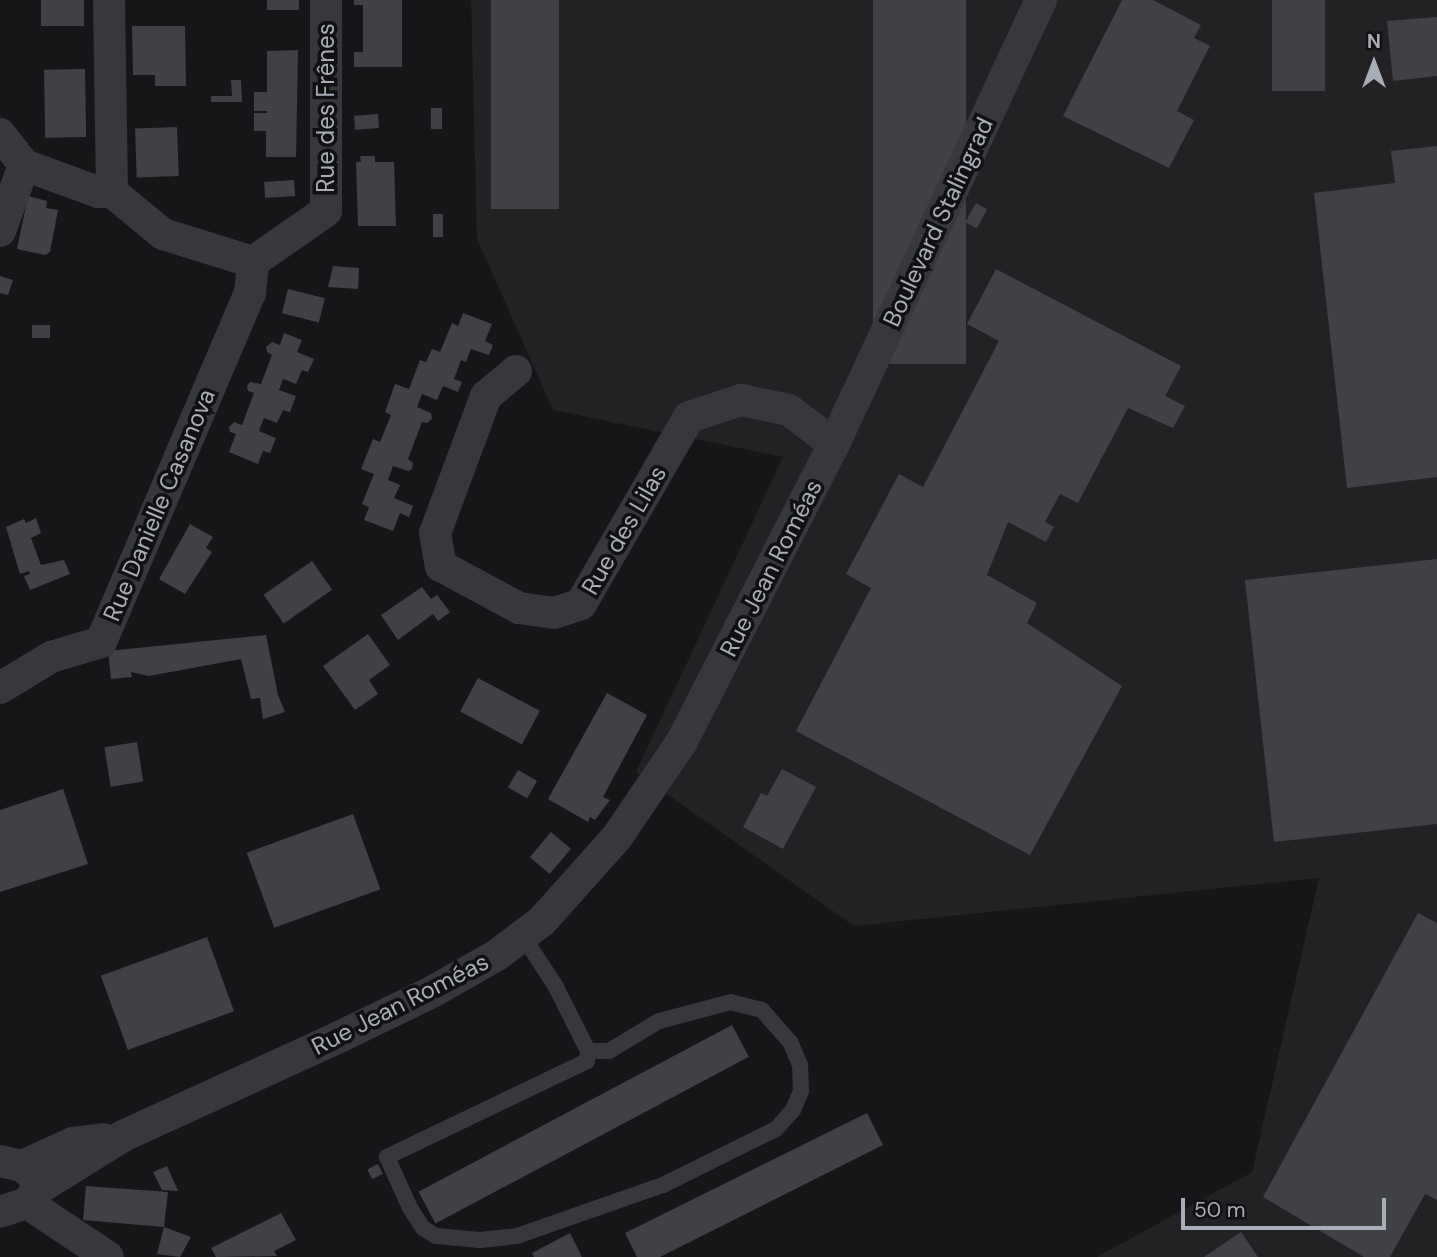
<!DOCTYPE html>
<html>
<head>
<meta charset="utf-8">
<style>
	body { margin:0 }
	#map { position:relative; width:1437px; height:1257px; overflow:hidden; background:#161618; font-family:"DM Sans",sans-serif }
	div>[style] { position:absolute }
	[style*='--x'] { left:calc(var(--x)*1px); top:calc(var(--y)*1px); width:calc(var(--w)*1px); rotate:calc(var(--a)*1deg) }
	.built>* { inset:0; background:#222225 }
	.building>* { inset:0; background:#404145; transform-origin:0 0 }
	.service>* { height:16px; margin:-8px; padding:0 8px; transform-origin:8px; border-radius:8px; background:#37383d }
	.minor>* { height:32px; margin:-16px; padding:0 16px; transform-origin:16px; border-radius:16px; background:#37383d }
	span { translate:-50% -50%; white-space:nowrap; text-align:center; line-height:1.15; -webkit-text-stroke:7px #111113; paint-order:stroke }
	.street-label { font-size:24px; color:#a8adb8 }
	.north { position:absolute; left:1339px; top:28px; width:70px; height:70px; -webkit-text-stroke:5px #111113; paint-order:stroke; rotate:0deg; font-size:19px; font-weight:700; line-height:28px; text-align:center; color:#a8adb8 }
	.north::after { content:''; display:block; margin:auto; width:24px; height:32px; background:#a8adb8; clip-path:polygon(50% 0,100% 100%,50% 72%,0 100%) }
	.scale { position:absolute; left:1181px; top:1198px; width:205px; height:32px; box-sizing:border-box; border:4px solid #a8adb8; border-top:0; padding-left:9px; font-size:21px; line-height:24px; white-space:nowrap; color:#a8adb8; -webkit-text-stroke:5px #111113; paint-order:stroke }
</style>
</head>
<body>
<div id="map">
	<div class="built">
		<div style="clip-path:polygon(471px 0,1437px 0,1437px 1257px,1097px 1257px,1252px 1172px,1319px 878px,854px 926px,636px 772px,783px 457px,553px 410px,477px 239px)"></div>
	</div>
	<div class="building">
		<div style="left:41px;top:0;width:43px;height:26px"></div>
		<div style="left:267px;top:0;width:32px;height:10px"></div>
		<div style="clip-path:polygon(354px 0,402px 0,402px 67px,354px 67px,354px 52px,363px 52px,363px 5px,354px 5px)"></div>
		<div style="left:491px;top:0;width:68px;height:209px"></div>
		<div style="left:873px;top:0;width:93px;height:364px"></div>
		<div style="clip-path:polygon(1122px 0,1153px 0,1201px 25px,1194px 38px,1210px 46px,1177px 111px,1194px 120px,1169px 168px,1063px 116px)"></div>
		<div style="left:1272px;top:0;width:53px;height:91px"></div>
		<div style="clip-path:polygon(1437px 17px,1437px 76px,1393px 81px,1387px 21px)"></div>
		<div style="clip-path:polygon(132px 26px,185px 26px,186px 86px,155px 86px,155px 75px,133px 75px)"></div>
		<div style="clip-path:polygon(298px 50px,296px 157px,266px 157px,266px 131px,254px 131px,254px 113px,267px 113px,267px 111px,254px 111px,254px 92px,267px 92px,267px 51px)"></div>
		<div style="left:85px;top:69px;width:68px;height:41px;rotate:89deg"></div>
		<div style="clip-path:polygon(231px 80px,241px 80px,242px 102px,211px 102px,211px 96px,232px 96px)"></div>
		<div style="left:431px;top:108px;width:11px;height:21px"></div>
		<div style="left:378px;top:114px;width:14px;height:24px;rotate:86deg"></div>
		<div style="left:177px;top:127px;width:49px;height:42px;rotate:88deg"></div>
		<div style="clip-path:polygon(1437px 146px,1437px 477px,1347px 488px,1314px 193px,1395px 183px,1391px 151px)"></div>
		<div style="clip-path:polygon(360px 156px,375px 156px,375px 162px,394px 162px,396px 226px,358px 226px,356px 162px,361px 162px)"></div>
		<div style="left:294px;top:180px;width:16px;height:30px;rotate:86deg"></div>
		<div style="clip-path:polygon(28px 196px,47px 201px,46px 208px,58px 210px,50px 252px,45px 255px,17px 249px)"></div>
		<div style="left:976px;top:203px;width:13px;height:22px;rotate:29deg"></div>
		<div style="left:443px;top:214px;width:23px;height:10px;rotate:90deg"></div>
		<div style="clip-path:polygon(333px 266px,359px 268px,358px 289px,328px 287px)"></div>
		<div style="clip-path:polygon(996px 269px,1181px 366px,1165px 396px,1185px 406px,1173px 428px,1128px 408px,1078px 503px,1060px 494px,1045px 522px,1054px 527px,1046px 542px,1008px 522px,987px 575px,1037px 603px,1027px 623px,1122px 686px,1030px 855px,796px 731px,871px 588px,846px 574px,899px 474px,923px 487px,999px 341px,967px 324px)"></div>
		<div style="clip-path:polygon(0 276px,13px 280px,8px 295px,0 293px)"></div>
		<div style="left:288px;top:289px;width:38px;height:25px;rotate:14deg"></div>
		<div style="clip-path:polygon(463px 313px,492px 324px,485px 341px,493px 345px,489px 355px,471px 349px,466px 362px,461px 360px,454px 379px,462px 382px,458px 392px,443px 386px,437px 400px,422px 394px,417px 407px,431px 413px,432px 419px,427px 423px,422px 422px,408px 459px,413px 463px,412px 469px,408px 471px,393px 466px,388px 480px,400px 485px,394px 498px,413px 506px,409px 517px,400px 513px,393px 531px,364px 520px,369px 507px,362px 504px,374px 474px,361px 469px,373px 439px,380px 442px,391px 415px,385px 412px,395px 384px,409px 389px,420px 360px,426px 362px,432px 349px,440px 352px,452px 323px,458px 326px)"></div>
		<div style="left:32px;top:325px;width:18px;height:13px"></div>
		<div style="clip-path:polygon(284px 333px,302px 340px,297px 352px,314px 359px,308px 372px,302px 370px,296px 384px,283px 379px,279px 390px,296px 396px,290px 412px,283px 410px,277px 423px,264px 418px,259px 431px,276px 438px,270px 453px,263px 451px,258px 464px,229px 452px,236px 434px,230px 432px,229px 427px,234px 422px,242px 425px,254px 393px,248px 391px,247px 386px,250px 382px,261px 384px,272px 355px,267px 352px,266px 347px,272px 342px,280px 345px)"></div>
		<div style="clip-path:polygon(36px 518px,41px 533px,31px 538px,41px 565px,64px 560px,70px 574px,30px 590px,24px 576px,30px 574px,29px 571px,20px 574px,6px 527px,24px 519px,26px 523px)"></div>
		<div style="clip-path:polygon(190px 524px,213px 537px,206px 548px,212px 552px,185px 594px,159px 579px)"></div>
		<div style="clip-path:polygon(1437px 559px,1437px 824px,1274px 842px,1245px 580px)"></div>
		<div style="left:312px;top:561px;width:35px;height:59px;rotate:55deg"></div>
		<div style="clip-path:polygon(422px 587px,431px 599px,437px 595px,450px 612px,438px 621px,433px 614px,398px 640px,381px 615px)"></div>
		<div style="clip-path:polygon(368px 634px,390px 665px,369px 680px,378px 694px,355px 710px,323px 666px)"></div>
		<div style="clip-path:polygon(266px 635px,278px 695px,285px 712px,263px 719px,260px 698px,251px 699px,241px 659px,149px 676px,131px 672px,132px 677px,111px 679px,108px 651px)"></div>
		<div style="left:478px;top:678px;width:70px;height:38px;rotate:28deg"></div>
		<div style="clip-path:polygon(607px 693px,647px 715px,603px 797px,610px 800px,595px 820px,590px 817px,588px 822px,548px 799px)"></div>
		<div style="left:137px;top:742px;width:40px;height:33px;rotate:81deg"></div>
		<div style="clip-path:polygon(782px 769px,816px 787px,783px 849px,743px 827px,761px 793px,767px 796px)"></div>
		<div style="left:518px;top:770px;width:22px;height:20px;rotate:30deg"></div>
		<div style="clip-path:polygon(63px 789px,88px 864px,0 892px,0 810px)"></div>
		<div style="left:353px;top:814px;width:80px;height:113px;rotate:70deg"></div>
		<div style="left:551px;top:832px;width:26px;height:33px;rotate:40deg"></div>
		<div style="clip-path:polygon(1418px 913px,1437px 923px,1437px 1200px,1425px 1194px,1390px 1257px,1364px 1257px,1263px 1197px)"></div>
		<div style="left:207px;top:937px;width:79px;height:113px;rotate:70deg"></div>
		<div style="left:732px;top:1025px;width:36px;height:355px;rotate:62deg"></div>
		<div style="clip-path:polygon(867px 1113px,883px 1145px,660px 1257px,637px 1257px,625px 1233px)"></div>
		<div style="left:378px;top:1164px;width:11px;height:12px;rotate:63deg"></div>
		<div style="clip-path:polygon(167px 1166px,178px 1191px,162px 1190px,153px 1172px)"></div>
		<div style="clip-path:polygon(86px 1186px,168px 1192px,164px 1227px,191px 1237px,180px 1257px,157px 1254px,164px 1227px,83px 1220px)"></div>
		<div style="clip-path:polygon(281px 1213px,296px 1240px,274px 1251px,277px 1256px,216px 1257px,211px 1248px)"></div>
		<div style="clip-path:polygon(1241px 1232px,1258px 1257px,1204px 1257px)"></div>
		<div style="clip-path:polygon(570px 1233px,582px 1257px,534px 1257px,532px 1253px)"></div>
	</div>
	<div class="service">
		<div style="--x:523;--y:936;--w:61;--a:57.1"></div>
		<div style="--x:556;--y:987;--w:72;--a:63.4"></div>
		<div style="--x:588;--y:1051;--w:10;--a:96"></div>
		<div style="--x:587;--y:1061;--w:222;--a:154.4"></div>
		<div style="--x:387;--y:1157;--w:56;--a:65.7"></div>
		<div style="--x:410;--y:1208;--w:24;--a:57"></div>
		<div style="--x:423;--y:1228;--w:15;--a:32"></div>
		<div style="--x:436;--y:1236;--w:44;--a:5.2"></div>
		<div style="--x:480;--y:1240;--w:37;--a:-6"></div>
		<div style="--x:517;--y:1236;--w:155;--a:-19.3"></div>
		<div style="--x:663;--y:1185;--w:126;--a:-26.4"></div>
		<div style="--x:776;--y:1129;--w:25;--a:-48"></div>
		<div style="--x:793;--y:1110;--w:21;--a:-67"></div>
		<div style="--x:801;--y:1091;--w:26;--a:-92"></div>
		<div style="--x:800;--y:1065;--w:25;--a:-113"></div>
		<div style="--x:790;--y:1042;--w:43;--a:-131.2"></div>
		<div style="--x:762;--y:1010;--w:32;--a:-166"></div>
		<div style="--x:731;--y:1002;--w:74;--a:165.2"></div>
		<div style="--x:659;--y:1021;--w:58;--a:149"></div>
		<div style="--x:609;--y:1051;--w:21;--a:180"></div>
	</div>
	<div class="minor">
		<div style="--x:109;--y:0;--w:192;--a:89.1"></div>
		<div style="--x:112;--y:192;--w:66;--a:39.5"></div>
		<div style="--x:163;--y:234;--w:94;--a:17.3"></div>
		<div style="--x:0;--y:134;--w:39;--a:52"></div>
		<div style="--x:24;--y:165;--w:79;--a:20"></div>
		<div style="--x:98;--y:192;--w:14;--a:0"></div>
		<div style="--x:0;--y:231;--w:70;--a:-70"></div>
		<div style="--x:253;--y:262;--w:89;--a:-34.9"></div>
		<div style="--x:326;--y:211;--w:211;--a:-90"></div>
		<div style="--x:516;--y:371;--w:39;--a:140"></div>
		<div style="--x:486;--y:396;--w:146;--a:110.4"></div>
		<div style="--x:435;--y:533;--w:34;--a:80"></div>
		<div style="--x:441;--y:566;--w:89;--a:28.3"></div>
		<div style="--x:519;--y:608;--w:35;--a:8"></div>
		<div style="--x:554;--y:613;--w:28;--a:-18"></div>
		<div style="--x:581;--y:604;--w:216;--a:-60"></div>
		<div style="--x:689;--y:417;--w:55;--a:-18.1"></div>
		<div style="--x:741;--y:400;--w:49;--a:11.8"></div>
		<div style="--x:789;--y:410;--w:56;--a:37.1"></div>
		<div style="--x:0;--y:688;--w:60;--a:-31.3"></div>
		<div style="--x:51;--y:657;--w:52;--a:-16.7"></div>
		<div style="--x:101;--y:642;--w:379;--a:-66.9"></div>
		<div style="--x:250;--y:293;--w:31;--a:-84"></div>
		<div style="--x:0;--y:1161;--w:23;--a:13"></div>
		<div style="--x:22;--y:1166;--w:13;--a:39"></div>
		<div style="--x:32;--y:1174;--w:16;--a:68"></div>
		<div style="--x:38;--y:1189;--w:18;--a:128"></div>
		<div style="--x:27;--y:1203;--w:28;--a:162"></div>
		<div style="--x:22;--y:1166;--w:56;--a:-24.3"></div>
		<div style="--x:73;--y:1143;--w:31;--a:-7"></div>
		<div style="--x:38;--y:1189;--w:100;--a:-31.9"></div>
		<div style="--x:123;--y:1136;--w:238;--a:-24.6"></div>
		<div style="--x:339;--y:1037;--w:103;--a:-25.8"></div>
		<div style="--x:432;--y:992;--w:75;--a:-29.6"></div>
		<div style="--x:497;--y:955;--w:56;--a:-37.1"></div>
		<div style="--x:542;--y:921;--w:113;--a:-48.2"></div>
		<div style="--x:617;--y:837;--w:114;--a:-55.8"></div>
		<div style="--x:681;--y:743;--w:336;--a:-62.9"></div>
		<div style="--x:834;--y:444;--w:490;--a:-65"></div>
		<div style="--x:27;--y:1203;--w:97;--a:33.7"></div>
	</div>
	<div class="street-label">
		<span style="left:326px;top:108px;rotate:-90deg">Rue des Frênes</span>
		<span style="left:938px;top:222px;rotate:-65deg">Boulevard Stalingrad</span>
		<span style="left:159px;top:505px;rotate:-67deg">Rue Danielle Casanova</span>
		<span style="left:624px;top:530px;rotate:-60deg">Rue des Lilas</span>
		<span style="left:771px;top:568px;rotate:-63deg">Rue Jean Roméas</span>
		<span style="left:400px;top:1004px;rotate:-27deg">Rue Jean Roméas</span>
	</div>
	<div class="north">N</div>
	<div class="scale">50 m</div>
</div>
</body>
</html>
